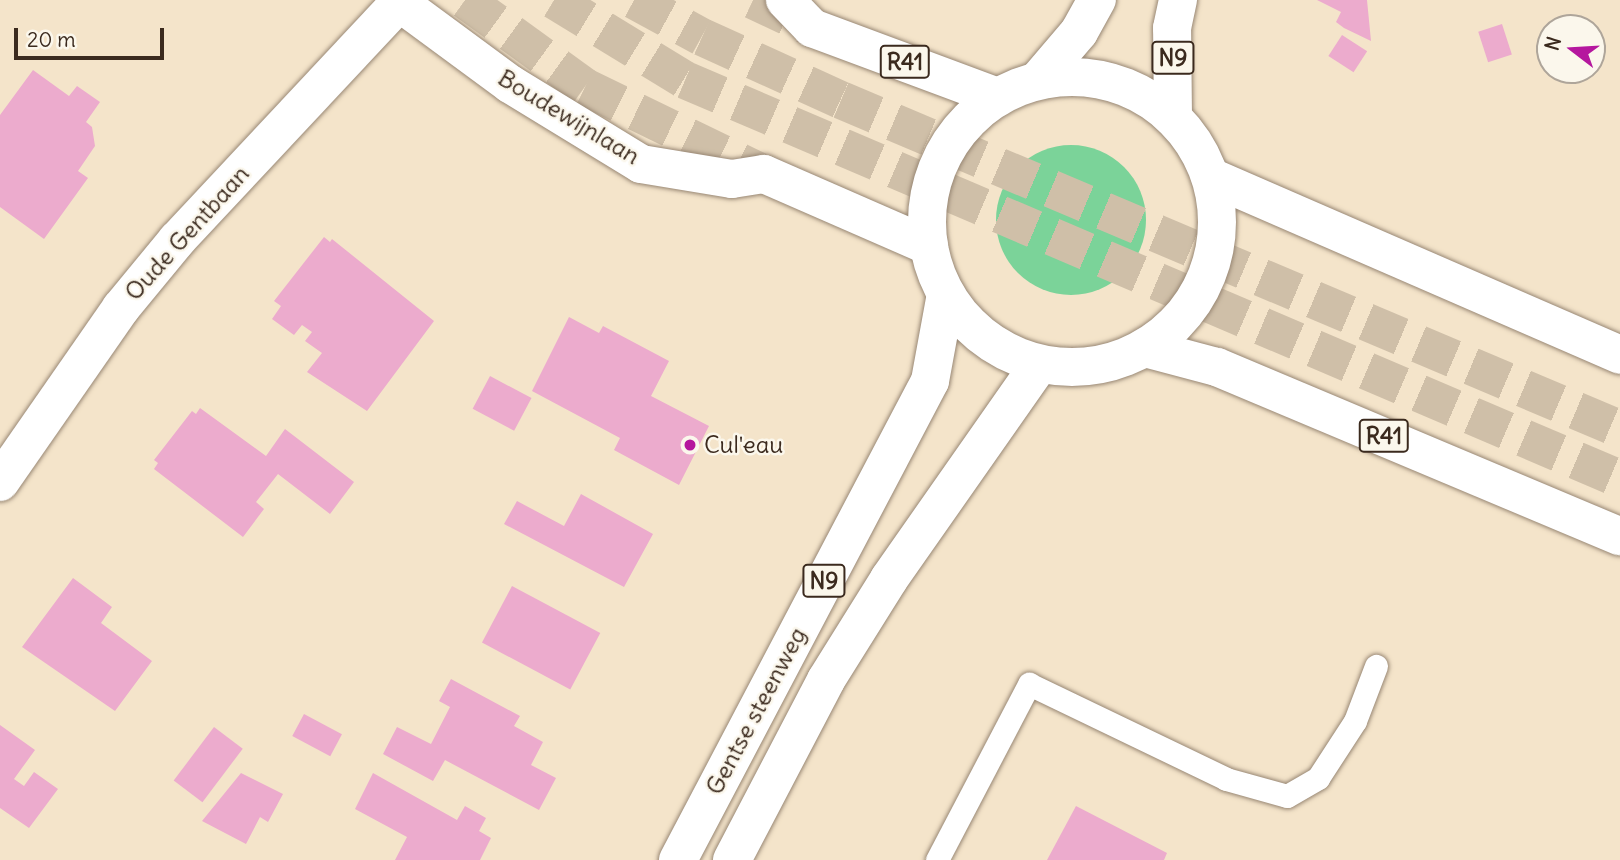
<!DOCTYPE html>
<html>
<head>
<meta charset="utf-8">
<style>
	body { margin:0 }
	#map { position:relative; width:1620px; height:860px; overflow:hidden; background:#f4e4ca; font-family:Delius,sans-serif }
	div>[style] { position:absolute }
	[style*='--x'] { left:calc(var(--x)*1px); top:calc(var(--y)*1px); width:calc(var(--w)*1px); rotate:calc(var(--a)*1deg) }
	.green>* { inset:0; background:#7bd399 }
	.round { border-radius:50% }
	.building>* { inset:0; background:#ecabcd; transform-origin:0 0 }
	.highway-tunnel>* { height:38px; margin-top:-19px; transform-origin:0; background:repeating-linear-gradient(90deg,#cfbfa8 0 38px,transparent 0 57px) }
	.roads { filter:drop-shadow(0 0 2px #988774) drop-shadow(0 0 2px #988774) }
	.lane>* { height:23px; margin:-11.5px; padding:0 11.5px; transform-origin:11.5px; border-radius:11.5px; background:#fff }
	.street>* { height:38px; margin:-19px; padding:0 19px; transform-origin:19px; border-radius:19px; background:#fff }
	.primary>* { height:38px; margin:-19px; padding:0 19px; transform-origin:19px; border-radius:19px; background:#fff }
	.primary>.ring { margin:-19px; padding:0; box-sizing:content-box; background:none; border:38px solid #fff; border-radius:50% }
	.highway>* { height:38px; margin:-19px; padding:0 19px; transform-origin:19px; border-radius:19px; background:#fff }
	.dots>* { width:19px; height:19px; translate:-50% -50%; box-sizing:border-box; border:4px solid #fbf7ec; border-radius:50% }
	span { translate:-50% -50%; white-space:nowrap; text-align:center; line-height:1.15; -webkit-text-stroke:5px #fbf7ec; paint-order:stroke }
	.shield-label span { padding:2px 5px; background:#fbf7ec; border:2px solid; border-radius:5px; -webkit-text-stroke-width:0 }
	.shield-label { font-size:23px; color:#3b2a1e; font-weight:700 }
	.street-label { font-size:24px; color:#3b2a1e }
	.poi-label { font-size:24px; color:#3b2a1e }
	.left { translate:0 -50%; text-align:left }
	.north { position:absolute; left:1536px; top:14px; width:70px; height:70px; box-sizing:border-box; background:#fbf7ec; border:2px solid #aea59a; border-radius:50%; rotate:287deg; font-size:19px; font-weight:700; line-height:28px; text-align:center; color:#3b2a1e }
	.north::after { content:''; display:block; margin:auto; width:24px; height:32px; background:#b5179e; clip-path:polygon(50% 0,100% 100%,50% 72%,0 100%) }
	.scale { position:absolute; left:14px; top:28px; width:150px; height:32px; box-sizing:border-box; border:4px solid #3b2a1e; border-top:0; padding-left:9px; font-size:21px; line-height:24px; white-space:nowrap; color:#3b2a1e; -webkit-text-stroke:5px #fbf7ec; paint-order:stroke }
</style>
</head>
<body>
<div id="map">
	<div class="green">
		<div class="round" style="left:996px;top:145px;width:150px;height:150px"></div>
	</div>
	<div class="building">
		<div style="clip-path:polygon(1317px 0,1367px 0,1371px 41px,1344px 28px,1336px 22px,1341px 12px)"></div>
		<div style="left:1502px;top:24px;width:32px;height:25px;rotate:72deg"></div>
		<div style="left:1342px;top:35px;width:30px;height:25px;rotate:33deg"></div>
		<div style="clip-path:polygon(33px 70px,69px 96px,77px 86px,100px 102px,86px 122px,92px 127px,95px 146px,78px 171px,88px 178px,44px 239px,0 207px,0 115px)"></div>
		<div style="clip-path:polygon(324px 237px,330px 242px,332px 239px,434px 321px,367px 411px,307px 372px,322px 353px,305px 341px,312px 332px,302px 325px,294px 335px,272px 319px,281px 306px,274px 301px)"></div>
		<div style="clip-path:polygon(569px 317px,599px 333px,603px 326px,669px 361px,651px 396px,709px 426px,679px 485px,614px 450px,620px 438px,532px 391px)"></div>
		<div style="left:490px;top:376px;width:47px;height:37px;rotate:28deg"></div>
		<div style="clip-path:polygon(200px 408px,266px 456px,285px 429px,354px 482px,330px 514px,278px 474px,256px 502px,264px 509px,243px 537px,154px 469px,158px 463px,154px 460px,192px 411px,196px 414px)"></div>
		<div style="clip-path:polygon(581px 494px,653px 534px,624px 587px,504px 524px,517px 501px,564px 526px)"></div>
		<div style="clip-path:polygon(73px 578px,112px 607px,101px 623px,152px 661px,115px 711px,22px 647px)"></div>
		<div style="left:512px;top:586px;width:100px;height:64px;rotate:28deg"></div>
		<div style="clip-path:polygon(451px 679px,520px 716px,514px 726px,543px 742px,531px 765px,556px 778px,539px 810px,445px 760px,433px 781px,383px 754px,397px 727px,431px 744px,450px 707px,439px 701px)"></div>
		<div style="left:304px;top:714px;width:43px;height:25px;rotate:28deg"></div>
		<div style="clip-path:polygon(0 725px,35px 750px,14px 779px,24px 786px,34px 772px,58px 789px,29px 828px,0 808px)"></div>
		<div style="left:214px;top:727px;width:36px;height:67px;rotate:37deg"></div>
		<div style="clip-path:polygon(241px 773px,283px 794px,268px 822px,260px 817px,246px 844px,202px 821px)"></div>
		<div style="clip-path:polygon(373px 773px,457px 820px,465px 806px,486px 818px,479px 831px,491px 838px,480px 860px,395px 860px,407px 837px,355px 809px)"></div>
		<div style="clip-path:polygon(1076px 806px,1167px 853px,1164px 860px,1047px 860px)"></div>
	</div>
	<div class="highway-tunnel">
		<div style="--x:465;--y:0;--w:148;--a:35.9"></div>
		<div style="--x:585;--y:87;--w:199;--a:25.9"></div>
		<div style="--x:554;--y:0;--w:153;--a:31.4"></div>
		<div style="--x:685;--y:80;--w:1017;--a:23.11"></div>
		<div style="--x:634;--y:0;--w:77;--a:28.6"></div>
		<div style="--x:702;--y:37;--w:153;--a:24.4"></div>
		<div style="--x:841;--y:100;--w:846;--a:22.9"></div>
		<div style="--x:753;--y:0;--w:65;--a:25.4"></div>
	</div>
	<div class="roads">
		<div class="lane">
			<div style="--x:937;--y:860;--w:199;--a:-62.4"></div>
			<div style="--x:1029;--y:684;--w:219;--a:25.7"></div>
			<div style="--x:1226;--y:779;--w:63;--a:15.6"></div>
			<div style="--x:1287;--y:796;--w:36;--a:-30"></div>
			<div style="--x:1318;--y:778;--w:68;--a:-57"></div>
			<div style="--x:1355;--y:721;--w:59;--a:-69.1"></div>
		</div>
		<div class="street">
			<div style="--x:396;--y:0;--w:142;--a:36.4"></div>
			<div style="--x:510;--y:84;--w:153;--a:31.4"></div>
			<div style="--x:641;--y:164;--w:92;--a:9.4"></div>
			<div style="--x:732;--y:179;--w:32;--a:-9"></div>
			<div style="--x:785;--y:0;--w:39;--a:46"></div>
			<div style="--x:0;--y:482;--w:212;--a:-55.2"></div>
			<div style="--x:121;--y:308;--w:88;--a:-50.5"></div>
			<div style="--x:177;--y:240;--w:325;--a:-46.9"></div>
		</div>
		<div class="primary">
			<div class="ring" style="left:927px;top:77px;width:252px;height:252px"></div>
			<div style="--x:1038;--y:80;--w:63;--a:-49.5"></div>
			<div style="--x:1079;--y:32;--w:37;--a:-61"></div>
			<div style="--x:1173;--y:117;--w:89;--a:-90.6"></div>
			<div style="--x:1172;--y:28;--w:29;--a:-78"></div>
			<div style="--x:678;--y:860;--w:541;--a:-62.25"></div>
			<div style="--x:930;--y:381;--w:88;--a:-79.6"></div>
			<div style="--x:732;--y:860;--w:203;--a:-62.4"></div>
			<div style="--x:826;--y:680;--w:119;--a:-58"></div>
			<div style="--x:889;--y:579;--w:260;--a:-55"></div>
		</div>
		<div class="highway">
			<div style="--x:812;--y:28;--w:198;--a:20.4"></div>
			<div style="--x:764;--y:174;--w:180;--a:23.6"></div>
			<div style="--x:1211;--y:177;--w:446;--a:23.5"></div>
			<div style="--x:1145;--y:348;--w:74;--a:14.8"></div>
			<div style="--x:1217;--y:367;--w:437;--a:22.8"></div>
		</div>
	</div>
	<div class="dots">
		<div style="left:690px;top:445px;background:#b5179e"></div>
	</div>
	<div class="shield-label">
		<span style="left:1173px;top:58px">N9</span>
		<span style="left:905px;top:62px">R41</span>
		<span style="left:1384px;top:436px">R41</span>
		<span style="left:824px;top:581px">N9</span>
	</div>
	<div class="street-label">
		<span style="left:569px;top:117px;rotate:31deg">Boudewijnlaan</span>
		<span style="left:187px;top:233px;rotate:-48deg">Oude Gentbaan</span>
		<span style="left:756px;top:711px;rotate:-62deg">Gentse steenweg</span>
	</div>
	<div class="poi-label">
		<span class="left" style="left:704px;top:445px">Cul'eau</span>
	</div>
	<div class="north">N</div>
	<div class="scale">20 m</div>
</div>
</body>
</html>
